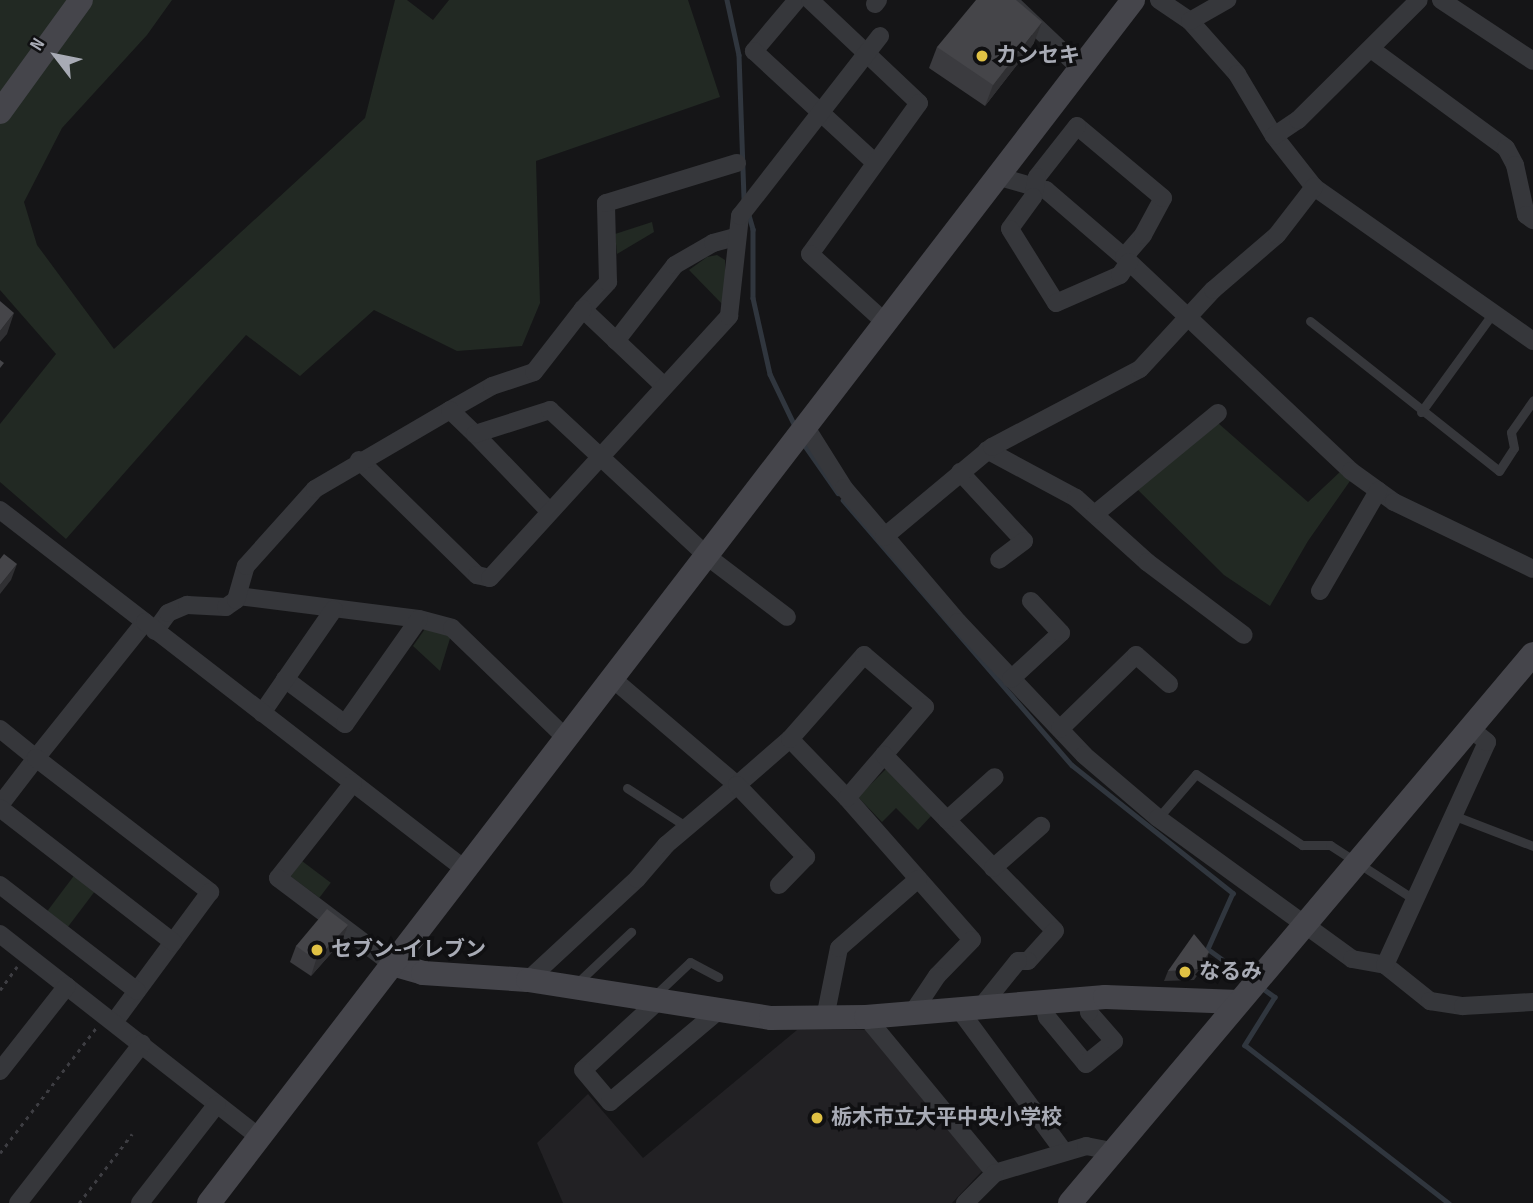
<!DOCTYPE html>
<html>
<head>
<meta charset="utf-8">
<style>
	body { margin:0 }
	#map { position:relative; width:1533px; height:1203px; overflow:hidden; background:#151517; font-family:"Sofia Sans Condensed","Noto Sans JP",sans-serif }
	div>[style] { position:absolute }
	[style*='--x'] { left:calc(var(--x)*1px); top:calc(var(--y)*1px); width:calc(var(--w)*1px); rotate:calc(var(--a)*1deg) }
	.built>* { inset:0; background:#222124 }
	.green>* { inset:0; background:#222923; transform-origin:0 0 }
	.stream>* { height:4.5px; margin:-2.25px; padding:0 2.25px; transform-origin:2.25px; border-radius:2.25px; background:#30363e }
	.path>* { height:2.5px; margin-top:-1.25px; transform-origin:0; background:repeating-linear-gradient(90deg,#3d3d42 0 3.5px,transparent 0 8.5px) }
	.lane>* { height:9px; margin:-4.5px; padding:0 4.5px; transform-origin:4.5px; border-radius:4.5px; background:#36373b }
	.street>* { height:18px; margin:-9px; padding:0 9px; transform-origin:9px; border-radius:9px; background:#36373b }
	.secondary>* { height:24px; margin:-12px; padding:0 12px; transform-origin:12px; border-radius:12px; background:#45454b }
	.wall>* { inset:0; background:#3b3b3f }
	.shaded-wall>* { inset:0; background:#303033 }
	.building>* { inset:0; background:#454549 }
	.dots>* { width:19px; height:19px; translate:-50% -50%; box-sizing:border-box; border:4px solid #101012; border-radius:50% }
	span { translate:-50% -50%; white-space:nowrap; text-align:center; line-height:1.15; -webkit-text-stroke:7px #101012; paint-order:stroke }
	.poi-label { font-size:21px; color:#a8abb5; font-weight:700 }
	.left { translate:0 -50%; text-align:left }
	.north { position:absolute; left:21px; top:21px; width:70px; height:70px; -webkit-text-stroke:5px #101012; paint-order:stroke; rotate:302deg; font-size:19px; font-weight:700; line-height:28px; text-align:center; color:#a8abb5 }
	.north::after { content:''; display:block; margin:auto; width:24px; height:32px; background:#a8abb5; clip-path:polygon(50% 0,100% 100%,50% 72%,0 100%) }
</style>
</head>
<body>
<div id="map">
	<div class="built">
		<div style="clip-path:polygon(797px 1030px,871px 1030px,984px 1169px,952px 1203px,563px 1203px,537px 1143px,588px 1094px,643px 1158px)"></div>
	</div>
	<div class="green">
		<div style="clip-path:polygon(0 0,172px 0,147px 35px,62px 128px,24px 202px,37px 245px,114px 349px,365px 118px,395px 0,407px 0,433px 20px,449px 0,688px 0,720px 97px,536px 161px,540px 303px,522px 346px,457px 351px,374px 310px,300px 376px,246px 335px,66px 539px,0 482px,0 424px,56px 354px,0 290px)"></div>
		<div style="clip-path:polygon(652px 222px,654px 232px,617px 254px,615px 234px)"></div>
		<div style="clip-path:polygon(717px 255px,725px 260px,725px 307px,689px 270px,707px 257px)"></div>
		<div style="clip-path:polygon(1218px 423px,1308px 502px,1341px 471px,1350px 481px,1308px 541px,1270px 606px,1224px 575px,1137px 489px)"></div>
		<div style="clip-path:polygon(427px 626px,452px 632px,440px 671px,413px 646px)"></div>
		<div style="clip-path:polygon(888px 767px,933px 814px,918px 830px,896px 808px,882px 822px,858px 797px)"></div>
		<div style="left:302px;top:861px;width:36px;height:19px;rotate:37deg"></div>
		<div style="left:76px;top:873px;width:26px;height:50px;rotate:37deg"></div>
	</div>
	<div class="stream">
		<div style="--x:727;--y:0;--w:56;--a:77.7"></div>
		<div style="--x:739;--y:55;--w:145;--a:88"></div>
		<div style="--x:749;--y:215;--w:15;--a:74"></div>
		<div style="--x:753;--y:229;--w:69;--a:90"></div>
		<div style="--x:753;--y:298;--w:78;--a:77.4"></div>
		<div style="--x:770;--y:374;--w:58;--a:64.3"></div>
		<div style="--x:803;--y:443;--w:61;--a:55"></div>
		<div style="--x:843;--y:500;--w:350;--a:49.2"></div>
		<div style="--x:1072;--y:765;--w:206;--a:38.5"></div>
		<div style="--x:1233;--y:893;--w:61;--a:114.1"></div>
		<div style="--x:1208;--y:949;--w:49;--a:35.9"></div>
		<div style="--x:1261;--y:987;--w:17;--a:36"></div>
		<div style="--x:1275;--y:997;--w:57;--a:122"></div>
		<div style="--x:1245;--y:1045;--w:258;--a:37.8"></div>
	</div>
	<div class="path">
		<div style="--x:0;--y:990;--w:29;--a:-54"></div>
		<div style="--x:0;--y:1153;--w:158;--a:-52.5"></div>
		<div style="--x:79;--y:1203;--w:87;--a:-52.5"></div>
	</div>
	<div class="lane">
		<div style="--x:1310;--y:321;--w:241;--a:38.4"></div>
		<div style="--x:1499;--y:471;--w:27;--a:-57"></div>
		<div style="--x:1514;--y:448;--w:16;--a:-101"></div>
		<div style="--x:1511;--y:432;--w:39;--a:-55"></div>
		<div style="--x:1421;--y:412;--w:122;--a:-54"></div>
		<div style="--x:627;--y:788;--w:72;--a:33"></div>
		<div style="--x:1455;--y:816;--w:84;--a:21"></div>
		<div style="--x:1158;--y:818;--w:58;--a:-49.2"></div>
		<div style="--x:1196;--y:774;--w:128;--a:33.8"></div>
		<div style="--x:1302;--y:845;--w:28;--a:0"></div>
		<div style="--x:1330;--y:845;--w:98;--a:32.9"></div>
		<div style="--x:576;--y:984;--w:76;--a:-43.4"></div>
		<div style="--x:653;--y:997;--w:51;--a:-43.4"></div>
		<div style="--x:690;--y:962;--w:32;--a:28"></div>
	</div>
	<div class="street">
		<div style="--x:797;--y:0;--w:67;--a:130.1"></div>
		<div style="--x:754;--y:51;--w:162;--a:42.7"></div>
		<div style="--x:810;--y:0;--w:150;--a:43.4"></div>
		<div style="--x:919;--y:103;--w:186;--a:125.8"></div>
		<div style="--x:810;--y:254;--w:104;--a:42.3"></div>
		<div style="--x:1008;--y:0;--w:100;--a:43.4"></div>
		<div style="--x:1159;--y:0;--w:37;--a:34"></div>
		<div style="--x:1190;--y:21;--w:71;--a:48.4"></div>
		<div style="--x:1237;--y:74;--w:72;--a:59.2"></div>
		<div style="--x:1274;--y:136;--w:65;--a:51.9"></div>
		<div style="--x:1314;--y:187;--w:268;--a:35.1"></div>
		<div style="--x:1441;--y:0;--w:110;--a:33.5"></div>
		<div style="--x:875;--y:4;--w:5;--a:-53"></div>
		<div style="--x:1190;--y:21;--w:43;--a:-29.6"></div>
		<div style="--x:1371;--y:49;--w:167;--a:36.3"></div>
		<div style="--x:1506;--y:148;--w:19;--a:62"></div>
		<div style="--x:1515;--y:165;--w:51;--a:77.6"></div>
		<div style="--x:1526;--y:215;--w:9;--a:36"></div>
		<div style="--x:1274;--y:136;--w:29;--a:-34"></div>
		<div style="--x:1298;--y:120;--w:170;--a:-44.8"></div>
		<div style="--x:1000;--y:177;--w:48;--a:15.8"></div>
		<div style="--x:1046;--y:190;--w:103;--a:40.7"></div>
		<div style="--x:1124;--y:257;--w:312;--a:43.3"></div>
		<div style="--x:1351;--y:471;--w:53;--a:35.8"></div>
		<div style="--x:1394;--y:502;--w:154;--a:25.7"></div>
		<div style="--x:1124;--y:257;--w:29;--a:-49"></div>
		<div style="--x:1143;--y:235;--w:42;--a:-61.6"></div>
		<div style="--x:1163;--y:198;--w:112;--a:-140.1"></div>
		<div style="--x:1077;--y:126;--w:65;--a:128.1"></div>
		<div style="--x:1037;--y:177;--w:20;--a:101"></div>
		<div style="--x:1033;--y:197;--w:39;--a:126"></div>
		<div style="--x:1010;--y:229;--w:87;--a:58.1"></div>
		<div style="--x:1056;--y:303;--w:70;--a:-23.6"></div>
		<div style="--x:1120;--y:275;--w:16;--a:-55"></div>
		<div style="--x:616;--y:341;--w:96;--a:-52.2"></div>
		<div style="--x:675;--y:265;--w:44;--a:-30.1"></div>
		<div style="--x:713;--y:243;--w:23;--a:-15"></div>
		<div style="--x:664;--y:386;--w:112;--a:-136.5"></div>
		<div style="--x:583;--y:309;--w:37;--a:-47"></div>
		<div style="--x:608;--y:282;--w:79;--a:-91.5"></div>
		<div style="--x:606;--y:203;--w:137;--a:-17"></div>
		<div style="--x:450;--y:410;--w:48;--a:-29.7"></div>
		<div style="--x:492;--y:386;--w:44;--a:-18.4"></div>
		<div style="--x:534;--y:372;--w:80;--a:-52.1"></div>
		<div style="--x:807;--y:429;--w:70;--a:57.9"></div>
		<div style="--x:844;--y:488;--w:176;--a:49.6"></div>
		<div style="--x:958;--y:622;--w:183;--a:46.5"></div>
		<div style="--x:1084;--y:755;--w:97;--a:40.4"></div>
		<div style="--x:1158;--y:818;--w:240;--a:36"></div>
		<div style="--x:1352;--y:959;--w:34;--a:10"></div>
		<div style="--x:1385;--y:965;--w:58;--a:38.7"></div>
		<div style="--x:1430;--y:1001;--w:33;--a:9"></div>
		<div style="--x:1463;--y:1006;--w:70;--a:-3.3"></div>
		<div style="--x:475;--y:434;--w:108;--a:46.1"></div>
		<div style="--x:987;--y:450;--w:101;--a:28.3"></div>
		<div style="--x:1076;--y:498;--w:96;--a:42"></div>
		<div style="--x:1147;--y:562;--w:121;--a:37"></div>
		<div style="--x:359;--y:460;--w:165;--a:44.3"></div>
		<div style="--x:477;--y:575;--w:13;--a:13"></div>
		<div style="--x:490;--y:578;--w:355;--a:-47.6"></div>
		<div style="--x:729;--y:316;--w:101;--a:-83.7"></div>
		<div style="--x:740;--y:216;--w:228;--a:-52.1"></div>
		<div style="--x:960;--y:472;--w:94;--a:47.2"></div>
		<div style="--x:1024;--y:541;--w:31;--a:143"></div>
		<div style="--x:0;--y:510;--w:183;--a:37.7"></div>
		<div style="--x:1095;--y:514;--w:159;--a:-39.4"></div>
		<div style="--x:884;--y:537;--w:141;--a:-39.8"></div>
		<div style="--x:992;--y:447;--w:167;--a:-27.8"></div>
		<div style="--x:1140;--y:369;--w:108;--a:-47.3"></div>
		<div style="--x:1213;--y:290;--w:84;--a:-40.7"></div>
		<div style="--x:1277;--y:235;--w:61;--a:-52.4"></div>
		<div style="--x:1320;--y:591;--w:116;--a:-59.9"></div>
		<div style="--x:238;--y:596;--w:182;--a:7.2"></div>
		<div style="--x:419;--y:619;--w:34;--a:15"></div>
		<div style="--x:452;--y:628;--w:160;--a:44"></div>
		<div style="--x:155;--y:631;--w:22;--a:-54"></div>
		<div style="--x:168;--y:613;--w:21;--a:-23"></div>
		<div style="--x:187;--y:605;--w:39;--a:3"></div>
		<div style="--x:226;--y:607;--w:12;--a:-35"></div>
		<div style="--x:236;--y:600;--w:35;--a:-74"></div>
		<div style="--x:246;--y:566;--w:103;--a:-48.1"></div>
		<div style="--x:315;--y:489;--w:156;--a:-30.3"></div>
		<div style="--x:450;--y:410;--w:35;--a:44"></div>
		<div style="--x:475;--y:434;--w:79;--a:-17.7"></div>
		<div style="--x:550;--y:410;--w:216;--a:42.9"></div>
		<div style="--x:708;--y:557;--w:99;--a:37.2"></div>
		<div style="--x:285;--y:679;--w:75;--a:36.9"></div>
		<div style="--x:345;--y:724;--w:128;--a:-54.8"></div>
		<div style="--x:1011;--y:679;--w:68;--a:-42.6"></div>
		<div style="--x:1061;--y:633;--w:44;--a:-133.2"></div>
		<div style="--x:614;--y:680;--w:162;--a:40.5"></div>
		<div style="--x:737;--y:785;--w:70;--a:-41"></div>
		<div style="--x:790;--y:739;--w:82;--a:46"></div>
		<div style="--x:847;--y:798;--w:189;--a:48.6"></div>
		<div style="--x:972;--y:940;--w:50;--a:134.2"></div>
		<div style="--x:937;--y:976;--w:43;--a:123.7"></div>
		<div style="--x:262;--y:713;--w:126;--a:-55.3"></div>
		<div style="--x:0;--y:729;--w:46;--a:38.9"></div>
		<div style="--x:36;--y:758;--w:174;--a:-51.3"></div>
		<div style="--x:145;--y:622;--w:404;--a:37.7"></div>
		<div style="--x:1060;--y:729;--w:106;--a:-44.2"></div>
		<div style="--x:1136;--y:655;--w:44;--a:41.3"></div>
		<div style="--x:790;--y:739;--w:112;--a:-48.6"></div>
		<div style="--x:864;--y:655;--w:80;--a:40.4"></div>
		<div style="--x:925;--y:707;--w:63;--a:130.5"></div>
		<div style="--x:353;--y:783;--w:121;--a:128.3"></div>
		<div style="--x:278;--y:878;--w:143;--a:37"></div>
		<div style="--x:847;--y:798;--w:57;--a:-49.3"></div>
		<div style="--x:884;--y:755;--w:245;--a:45.8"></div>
		<div style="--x:1055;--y:931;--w:40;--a:132"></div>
		<div style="--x:1028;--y:961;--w:10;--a:180"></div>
		<div style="--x:1018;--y:961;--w:59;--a:128.8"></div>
		<div style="--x:0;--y:805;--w:59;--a:-52.5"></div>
		<div style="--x:36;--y:758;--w:220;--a:37.6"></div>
		<div style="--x:210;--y:892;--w:162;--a:126.4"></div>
		<div style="--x:0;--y:808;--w:219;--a:37.8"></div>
		<div style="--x:947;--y:820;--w:64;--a:-41.9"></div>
		<div style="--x:993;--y:868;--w:64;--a:-41.2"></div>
		<div style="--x:0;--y:885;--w:173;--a:37.7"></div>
		<div style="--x:0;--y:934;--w:329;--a:38.1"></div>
		<div style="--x:1385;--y:965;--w:245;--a:-65.4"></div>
		<div style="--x:1487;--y:742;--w:22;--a:-141"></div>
		<div style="--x:528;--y:980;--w:149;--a:-42.8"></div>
		<div style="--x:637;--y:879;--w:45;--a:-49.5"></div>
		<div style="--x:666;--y:845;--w:93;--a:-40.2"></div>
		<div style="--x:737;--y:785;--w:100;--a:46.2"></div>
		<div style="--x:806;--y:857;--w:39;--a:134"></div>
		<div style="--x:657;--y:1002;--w:100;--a:137.4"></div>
		<div style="--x:583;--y:1070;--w:42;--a:49.8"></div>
		<div style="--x:610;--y:1102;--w:140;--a:-40.1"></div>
		<div style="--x:1043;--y:1002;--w:16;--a:75"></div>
		<div style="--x:1047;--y:1017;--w:61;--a:50.3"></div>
		<div style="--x:1086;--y:1064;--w:36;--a:-39"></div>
		<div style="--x:1114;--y:1041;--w:38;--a:-131"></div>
		<div style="--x:1089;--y:1012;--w:14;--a:-102"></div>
		<div style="--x:958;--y:1008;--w:179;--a:53.6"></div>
		<div style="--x:866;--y:1017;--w:202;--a:50.4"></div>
		<div style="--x:995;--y:1173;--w:95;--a:-16.5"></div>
		<div style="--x:1086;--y:1146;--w:26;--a:11"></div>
		<div style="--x:825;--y:1018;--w:71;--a:-78.7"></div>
		<div style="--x:839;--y:948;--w:105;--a:-41.1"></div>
		<div style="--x:0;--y:1071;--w:108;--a:-51.8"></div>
		<div style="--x:18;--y:1203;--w:202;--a:-52.1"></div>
		<div style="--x:140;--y:1203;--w:125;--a:-52.1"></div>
		<div style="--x:965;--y:1203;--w:42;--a:-45"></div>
	</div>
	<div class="secondary">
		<div style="--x:0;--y:112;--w:138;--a:-54.1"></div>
		<div style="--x:392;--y:964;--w:32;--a:16"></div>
		<div style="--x:423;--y:973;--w:105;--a:3.8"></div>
		<div style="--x:528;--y:980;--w:246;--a:8.9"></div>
		<div style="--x:771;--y:1018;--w:95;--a:-0.6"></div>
		<div style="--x:866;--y:1017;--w:240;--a:-4.8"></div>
		<div style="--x:1105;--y:997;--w:134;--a:2.1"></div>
		<div style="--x:209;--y:1203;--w:1517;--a:-52.47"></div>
		<div style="--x:1070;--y:1203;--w:718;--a:-49.86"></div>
	</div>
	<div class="wall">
		<div style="clip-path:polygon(1034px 43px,985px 106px,929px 68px,937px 47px)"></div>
		<div style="clip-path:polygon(348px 925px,342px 941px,311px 976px,290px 962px,296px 946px)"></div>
	</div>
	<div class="shaded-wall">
		<div style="clip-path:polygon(1042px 22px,1034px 43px,985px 106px,993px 85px)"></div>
		<div style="clip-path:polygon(14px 313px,7px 334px,0 342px,0 331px)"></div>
		<div style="clip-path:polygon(17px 564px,11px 580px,0 594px,0 585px)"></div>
		<div style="clip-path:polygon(348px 925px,342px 941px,311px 976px,316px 960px)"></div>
		<div style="clip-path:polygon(1209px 952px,1206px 963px,1194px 980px,1164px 981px,1168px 971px)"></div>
	</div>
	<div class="building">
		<div style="clip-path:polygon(976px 0,1016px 0,1042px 22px,993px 85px,937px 47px)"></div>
		<div style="clip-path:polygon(0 301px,14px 313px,0 331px)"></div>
		<div style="clip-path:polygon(0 360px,4px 363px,0 368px)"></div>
		<div style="clip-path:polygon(4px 554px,17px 564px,0 585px,0 559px)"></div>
		<div style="clip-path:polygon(327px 909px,348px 925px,316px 960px,296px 946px)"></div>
		<div style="clip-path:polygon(1194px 934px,1209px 952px,1198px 969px,1168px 971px)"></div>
	</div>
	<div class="dots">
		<div style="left:982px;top:56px;background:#e0c144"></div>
		<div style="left:317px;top:950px;background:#e0c144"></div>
		<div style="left:1185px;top:972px;background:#e0c144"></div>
		<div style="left:817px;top:1118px;background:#e0c144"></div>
	</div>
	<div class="poi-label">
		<span class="left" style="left:996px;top:56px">カンセキ</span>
		<span class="left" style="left:331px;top:950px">セブン-イレブン</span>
		<span class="left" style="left:1199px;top:972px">なるみ</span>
		<span class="left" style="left:831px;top:1118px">栃木市立大平中央小学校</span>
	</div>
	<div class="north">N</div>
</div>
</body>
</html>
